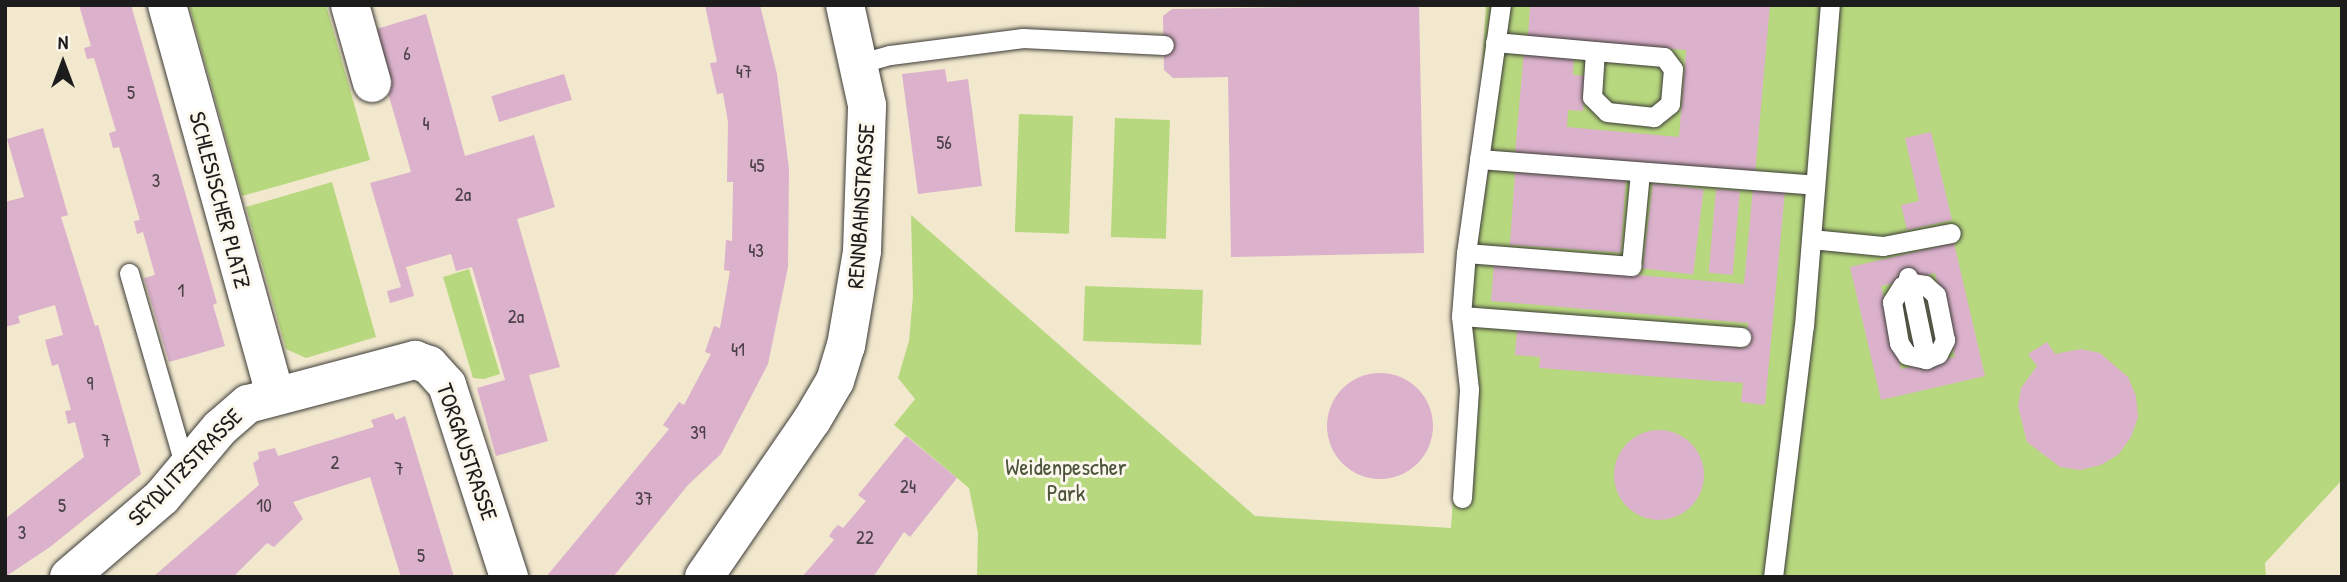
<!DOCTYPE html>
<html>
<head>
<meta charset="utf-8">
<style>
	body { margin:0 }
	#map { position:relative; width:2347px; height:582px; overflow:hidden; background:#f2e8ce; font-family:"Patrick Hand",sans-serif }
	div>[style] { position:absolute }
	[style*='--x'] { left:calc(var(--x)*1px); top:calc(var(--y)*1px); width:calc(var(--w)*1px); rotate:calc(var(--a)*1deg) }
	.green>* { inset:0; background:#b8d87f; transform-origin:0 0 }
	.building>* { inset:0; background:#dbb1cb; transform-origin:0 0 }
	.round { border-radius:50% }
	.roads { filter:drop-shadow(0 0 2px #3c3b37) drop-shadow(0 0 2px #3c3b37) }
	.lane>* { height:19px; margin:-9.5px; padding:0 9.5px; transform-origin:9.5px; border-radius:9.5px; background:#fff }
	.street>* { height:38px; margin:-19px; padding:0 19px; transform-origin:19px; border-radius:19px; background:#fff }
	span { translate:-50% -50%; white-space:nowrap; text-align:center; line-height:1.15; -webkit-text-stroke:6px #fbf7ec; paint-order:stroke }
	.number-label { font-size:19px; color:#4c4148 }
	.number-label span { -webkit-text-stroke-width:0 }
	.street-label { font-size:23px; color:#1c1c1c }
	.park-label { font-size:23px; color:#4b543a }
	.frame { position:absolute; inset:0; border:7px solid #1c1c1c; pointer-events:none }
	.north { position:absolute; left:28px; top:28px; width:70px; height:70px; -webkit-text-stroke:5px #fbf7ec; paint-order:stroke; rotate:0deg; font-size:19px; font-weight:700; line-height:28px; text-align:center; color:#1c1c1c }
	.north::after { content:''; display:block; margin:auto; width:24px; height:32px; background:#1c1c1c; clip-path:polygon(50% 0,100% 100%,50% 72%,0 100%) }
</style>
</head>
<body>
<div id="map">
	<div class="green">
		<div style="clip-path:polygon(189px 5px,326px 5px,370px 160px,242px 196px)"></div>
		<div style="clip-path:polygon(1486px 5px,2342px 5px,2342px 480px,2265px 563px,2266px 577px,977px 577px,978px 533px,969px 488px,894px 425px,915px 399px,898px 378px,909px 341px,913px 296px,911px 215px,1255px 516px,1451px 528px)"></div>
		<div style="left:1019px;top:114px;width:54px;height:118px;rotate:2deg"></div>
		<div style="left:1115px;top:118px;width:55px;height:119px;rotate:2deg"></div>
		<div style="clip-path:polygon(332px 182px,376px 337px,306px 358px,286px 349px,246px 207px)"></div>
		<div style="clip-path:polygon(469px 269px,500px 374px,484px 379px,473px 378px,443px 277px)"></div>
		<div style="left:1085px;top:286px;width:118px;height:55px;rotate:2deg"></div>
	</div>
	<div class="building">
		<div style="clip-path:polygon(79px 5px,131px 5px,217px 303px,213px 305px,225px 346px,169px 362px,144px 278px,155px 275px,143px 232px,137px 234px,134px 221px,140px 220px,119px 147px,113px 148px,109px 133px,116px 131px,94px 58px,87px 59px,84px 48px,91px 46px)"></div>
		<div style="clip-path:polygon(705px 5px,760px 5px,777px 74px,789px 169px,788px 267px,768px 364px,721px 454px,688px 485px,613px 577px,546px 577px,669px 429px,663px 425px,679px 402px,684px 405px,711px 354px,705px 352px,714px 326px,720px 328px,730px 271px,724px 270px,726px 240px,732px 241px,733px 182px,727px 182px,728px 122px,723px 93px,717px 94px,710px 63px,717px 62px)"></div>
		<div style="clip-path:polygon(1419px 5px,1424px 253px,1231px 257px,1228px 77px,1173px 78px,1164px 70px,1163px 16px,1172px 9px)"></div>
		<div style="clip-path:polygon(1530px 5px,1770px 5px,1755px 174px,1515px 153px,1524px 51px,1574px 55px,1573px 75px,1586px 76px,1583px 111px,1568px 110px,1567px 127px,1679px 137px,1686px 50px,1528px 37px)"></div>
		<div style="clip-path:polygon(426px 14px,465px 156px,534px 135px,555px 207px,517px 219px,560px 367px,529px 375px,548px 441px,496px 456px,477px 388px,505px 380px,472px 267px,456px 271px,451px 254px,406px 267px,414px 296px,390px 303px,387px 291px,401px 287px,370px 183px,411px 172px,370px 31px)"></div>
		<div style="clip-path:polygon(945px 69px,947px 82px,968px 79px,982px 186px,918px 194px,902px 74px)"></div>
		<div style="left:564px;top:74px;width:27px;height:76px;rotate:73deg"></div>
		<div style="clip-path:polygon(43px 128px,68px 215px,61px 217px,95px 326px,98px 325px,141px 474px,50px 547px,5px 577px,5px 519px,84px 457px,75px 422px,68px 424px,65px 411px,71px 410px,58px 364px,52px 366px,45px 340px,63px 335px,55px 305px,18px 316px,20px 323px,5px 327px,5px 202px,24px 197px,7px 139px)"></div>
		<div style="clip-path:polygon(1931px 132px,1952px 220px,1907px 230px,1901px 205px,1919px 201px,1905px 138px)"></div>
		<div style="left:1515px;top:172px;width:111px;height:73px;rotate:4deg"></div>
		<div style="left:1653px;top:183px;width:51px;height:86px;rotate:7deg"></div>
		<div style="clip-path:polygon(1753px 188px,1785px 191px,1765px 405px,1741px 402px,1743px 383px,1539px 368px,1540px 357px,1515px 355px,1517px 330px,1746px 348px,1748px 323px,1491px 301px,1494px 263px,1744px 284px)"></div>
		<div style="left:1716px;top:189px;width:24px;height:84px;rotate:5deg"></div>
		<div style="clip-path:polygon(evenodd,1954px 243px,1985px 376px,1881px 400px,1850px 267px,1954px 243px,1935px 273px,1955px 357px,1901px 369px,1881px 286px,1935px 273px)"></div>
		<div style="clip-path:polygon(2047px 342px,2055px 354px,2081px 349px,2100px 353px,2128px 377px,2136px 396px,2138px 417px,2131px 437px,2119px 454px,2101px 465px,2080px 470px,2060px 467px,2027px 442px,2018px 406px,2021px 388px,2037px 366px,2028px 354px)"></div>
		<div class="round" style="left:1327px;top:373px;width:106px;height:106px"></div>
		<div style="clip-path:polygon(393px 413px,396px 420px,405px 416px,454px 577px,401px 577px,370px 477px,293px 502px,303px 519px,274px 547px,267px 543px,233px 577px,153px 577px,259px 485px,253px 463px,259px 459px,258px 452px,275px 448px,278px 456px,374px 427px,371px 420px)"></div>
		<div class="round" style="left:1614px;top:430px;width:90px;height:90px"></div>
		<div style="clip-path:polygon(906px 436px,957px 478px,910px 537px,904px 532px,873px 577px,802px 577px,834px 540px,829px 536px,833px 530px,838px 525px,843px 528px,866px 501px,858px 495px)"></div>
	</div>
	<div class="roads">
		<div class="lane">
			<div style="--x:1495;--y:42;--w:100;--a:5.1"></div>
			<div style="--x:1595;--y:51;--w:69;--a:5"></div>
			<div style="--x:1664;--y:57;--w:15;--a:53"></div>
			<div style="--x:1673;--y:69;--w:35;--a:95"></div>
			<div style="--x:1670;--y:104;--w:21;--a:141"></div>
			<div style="--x:1654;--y:117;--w:47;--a:-173.9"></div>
			<div style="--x:1607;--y:112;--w:21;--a:-135"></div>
			<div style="--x:1592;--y:97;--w:46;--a:-86.3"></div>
			<div style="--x:858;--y:64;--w:33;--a:-16"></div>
			<div style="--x:890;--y:55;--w:134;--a:-7.3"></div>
			<div style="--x:1023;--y:38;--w:141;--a:2.8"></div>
			<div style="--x:1479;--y:159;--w:337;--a:4.4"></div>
			<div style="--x:1811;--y:239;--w:72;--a:5.6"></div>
			<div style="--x:1883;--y:246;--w:69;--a:-10.8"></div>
			<div style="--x:1466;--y:253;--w:166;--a:4.5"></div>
			<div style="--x:1631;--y:266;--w:94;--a:-84.5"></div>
			<div style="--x:129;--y:273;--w:206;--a:73.9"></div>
			<div style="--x:1908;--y:277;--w:6;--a:72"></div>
			<div style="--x:1910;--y:283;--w:78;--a:78.1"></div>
			<div style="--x:1926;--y:359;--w:13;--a:-23"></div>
			<div style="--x:1938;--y:354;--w:16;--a:-63"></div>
			<div style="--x:1945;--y:340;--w:46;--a:-101.3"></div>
			<div style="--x:1936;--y:295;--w:15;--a:-138"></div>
			<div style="--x:1925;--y:285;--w:12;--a:-171"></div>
			<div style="--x:1913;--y:283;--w:3;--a:180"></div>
			<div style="--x:1910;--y:283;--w:4;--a:166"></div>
			<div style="--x:1906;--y:284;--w:4;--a:153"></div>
			<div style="--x:1902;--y:286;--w:19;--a:122"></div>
			<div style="--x:1892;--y:302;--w:42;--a:80.3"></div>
			<div style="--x:1899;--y:343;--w:14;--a:56"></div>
			<div style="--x:1907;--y:355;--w:19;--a:12"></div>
			<div style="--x:1461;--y:316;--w:281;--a:4.3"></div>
			<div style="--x:1462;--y:498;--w:109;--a:-86.3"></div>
			<div style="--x:1469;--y:389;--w:73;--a:-96.3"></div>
			<div style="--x:1461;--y:316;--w:63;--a:-85.5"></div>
			<div style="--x:1466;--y:253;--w:250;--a:-82"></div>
			<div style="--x:1773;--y:577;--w:253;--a:-83"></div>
			<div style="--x:1804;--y:326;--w:322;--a:-85.4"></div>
		</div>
		<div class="street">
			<div style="--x:167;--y:5;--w:405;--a:74.5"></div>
			<div style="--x:350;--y:5;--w:81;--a:74.2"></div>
			<div style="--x:69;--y:577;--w:123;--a:-40.7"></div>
			<div style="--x:162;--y:497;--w:90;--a:-50"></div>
			<div style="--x:220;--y:428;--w:37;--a:-41"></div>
			<div style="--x:248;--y:404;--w:173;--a:-14.8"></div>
			<div style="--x:415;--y:360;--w:15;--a:20"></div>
			<div style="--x:429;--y:365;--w:27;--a:48"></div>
			<div style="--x:447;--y:385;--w:202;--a:72.1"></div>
			<div style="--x:704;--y:577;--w:191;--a:-55.5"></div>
			<div style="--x:812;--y:420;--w:45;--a:-59.5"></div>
			<div style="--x:835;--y:381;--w:37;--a:-73"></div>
			<div style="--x:846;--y:346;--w:96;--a:-80.4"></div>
			<div style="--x:862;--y:251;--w:146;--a:-88"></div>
			<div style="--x:867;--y:105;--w:102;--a:-102.4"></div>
		</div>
	</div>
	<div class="number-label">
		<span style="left:407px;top:54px">6</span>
		<span style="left:744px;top:72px">47</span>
		<span style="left:131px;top:93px">5</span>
		<span style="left:426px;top:124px">4</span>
		<span style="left:944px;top:143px">56</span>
		<span style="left:757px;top:166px">45</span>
		<span style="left:156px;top:181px">3</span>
		<span style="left:463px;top:195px">2a</span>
		<span style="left:756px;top:251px">43</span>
		<span style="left:181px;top:291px">1</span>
		<span style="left:516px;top:317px">2a</span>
		<span style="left:738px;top:350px">41</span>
		<span style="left:90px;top:384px">9</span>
		<span style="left:698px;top:433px">39</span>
		<span style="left:106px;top:441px">7</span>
		<span style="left:335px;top:463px">2</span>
		<span style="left:399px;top:469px">7</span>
		<span style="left:908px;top:487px">24</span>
		<span style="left:644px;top:499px">37</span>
		<span style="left:62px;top:506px">5</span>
		<span style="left:264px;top:506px">10</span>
		<span style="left:22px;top:533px">3</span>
		<span style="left:865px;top:538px">22</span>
		<span style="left:421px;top:556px">5</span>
	</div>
	<div class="street-label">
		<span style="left:220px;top:200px;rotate:75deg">SCHLESISCHER PLATZ</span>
		<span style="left:861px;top:206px;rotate:-86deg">RENNBAHNSTRASSE</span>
		<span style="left:467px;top:452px;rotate:71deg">TORGAUSTRASSE</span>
		<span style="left:185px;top:467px;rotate:-46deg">SEYDLITZSTRASSE</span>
	</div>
	<div class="park-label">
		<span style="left:1066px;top:480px">Weidenpescher<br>Park</span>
	</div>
	<div class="frame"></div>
	<div class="north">N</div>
</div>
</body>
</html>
